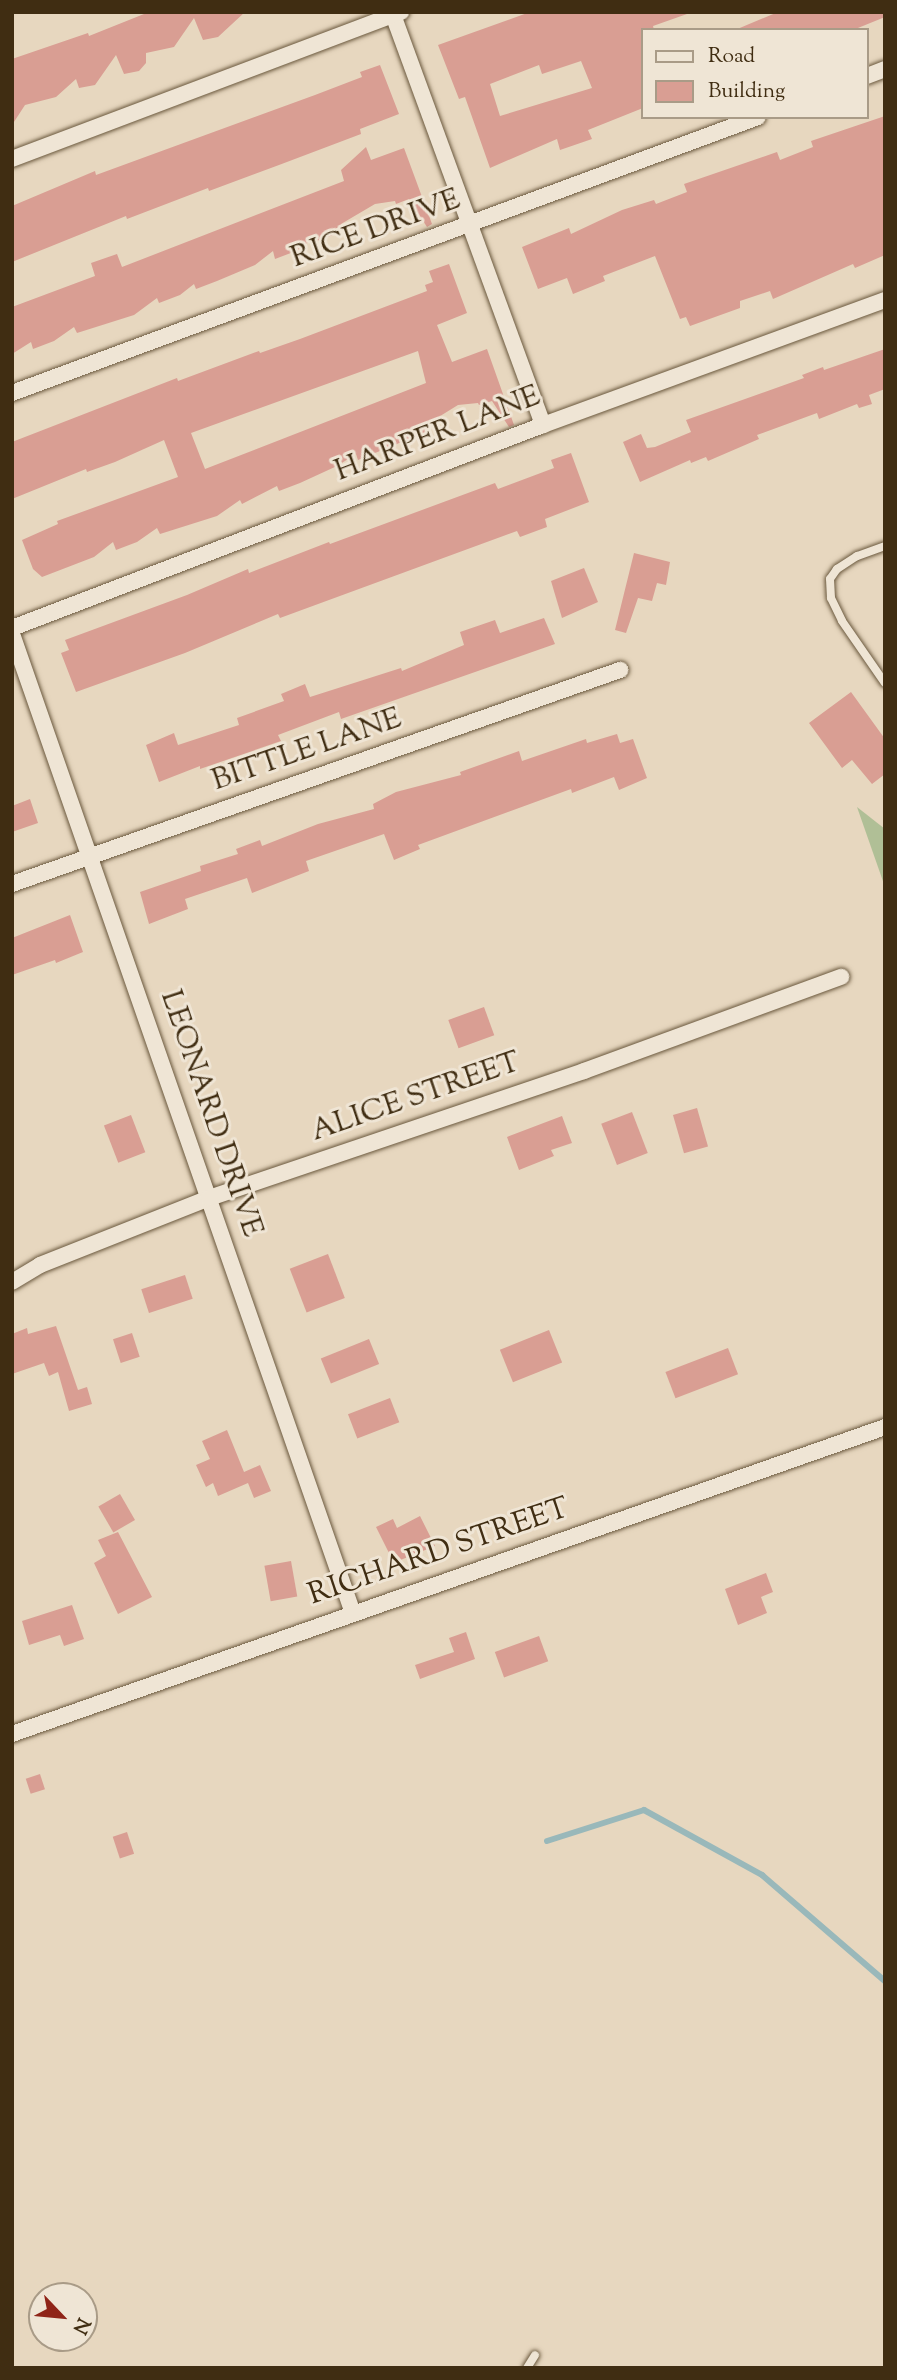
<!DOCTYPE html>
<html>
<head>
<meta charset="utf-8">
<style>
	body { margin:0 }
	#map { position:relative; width:897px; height:2380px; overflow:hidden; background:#e7d7bf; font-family:"Sorts Mill Goudy",serif }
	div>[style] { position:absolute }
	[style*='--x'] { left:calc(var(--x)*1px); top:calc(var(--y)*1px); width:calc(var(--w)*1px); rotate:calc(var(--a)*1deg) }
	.green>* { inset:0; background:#b0bf96 }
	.stream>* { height:6px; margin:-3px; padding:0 3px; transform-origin:3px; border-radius:3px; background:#99b8ba }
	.building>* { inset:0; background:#d99e93; transform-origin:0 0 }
	.roads { filter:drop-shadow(0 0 2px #6a583d) drop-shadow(0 0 2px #6a583d) }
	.service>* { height:8px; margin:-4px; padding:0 4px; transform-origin:4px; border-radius:4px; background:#efe5d5 }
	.minor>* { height:16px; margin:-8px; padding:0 8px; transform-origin:8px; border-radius:8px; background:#efe5d5 }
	span { translate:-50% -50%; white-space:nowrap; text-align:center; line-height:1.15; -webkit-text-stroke:6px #efe5d5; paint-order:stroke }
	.street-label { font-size:30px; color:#402d12 }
	.frame { position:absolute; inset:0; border:14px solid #402d12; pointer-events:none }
	.legend { position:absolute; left:641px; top:28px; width:228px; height:91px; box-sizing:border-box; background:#efe5d5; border:2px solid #a99b87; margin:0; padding:9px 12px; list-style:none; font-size:21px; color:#402d12 }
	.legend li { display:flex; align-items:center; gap:14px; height:35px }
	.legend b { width:35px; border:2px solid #a99b87 }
	.north { position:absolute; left:28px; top:2282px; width:70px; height:70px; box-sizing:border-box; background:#efe5d5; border:2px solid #a99b87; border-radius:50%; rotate:116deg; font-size:19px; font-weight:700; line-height:28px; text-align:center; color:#402d12 }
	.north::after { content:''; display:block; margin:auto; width:24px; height:32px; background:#8f2418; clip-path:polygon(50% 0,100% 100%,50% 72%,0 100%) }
</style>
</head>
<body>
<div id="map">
	<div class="green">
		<div style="clip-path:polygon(857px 807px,885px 829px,885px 887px)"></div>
	</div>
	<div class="stream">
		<div style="--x:547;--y:1841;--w:102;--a:-17.7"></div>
		<div style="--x:644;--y:1810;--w:135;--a:28.8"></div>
		<div style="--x:762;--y:1875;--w:162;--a:40.8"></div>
	</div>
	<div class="building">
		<div style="clip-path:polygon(149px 12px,245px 12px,218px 37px,203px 40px,194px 18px,174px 47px,146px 53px,146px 63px,139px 71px,124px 74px,116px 55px,95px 85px,79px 88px,76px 79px,56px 97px,25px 105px,12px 125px,12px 59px,88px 33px,89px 36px)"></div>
		<div style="clip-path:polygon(evenodd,530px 12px,687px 14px,653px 26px,654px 30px,643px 30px,643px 108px,588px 130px,592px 139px,560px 150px,557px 139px,490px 168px,465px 97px,459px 99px,438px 45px,530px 12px,581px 61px,592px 88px,500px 116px,490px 84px,539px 65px,542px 74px,581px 61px)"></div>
		<div style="clip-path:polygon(778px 12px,885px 12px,885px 17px,853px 30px,735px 30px)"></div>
		<div style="clip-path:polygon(380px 65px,399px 114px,360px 129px,361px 134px,279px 165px,209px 191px,208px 188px,127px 219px,126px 216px,12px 262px,12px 206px,95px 171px,96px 175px,315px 95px,362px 77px,360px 72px)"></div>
		<div style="clip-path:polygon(885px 116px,885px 255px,855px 268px,853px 264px,773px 299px,770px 291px,740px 301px,740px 308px,690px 326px,686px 317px,680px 319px,655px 256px,603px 276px,605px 281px,573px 294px,567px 278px,538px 289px,522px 247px,569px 228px,571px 234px,622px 210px,654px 200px,656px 204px,687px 192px,684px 184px,777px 152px,780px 160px,813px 147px,811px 141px)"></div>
		<div style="clip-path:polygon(366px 147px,371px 160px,404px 148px,432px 224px,427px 227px,409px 199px,396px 204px,395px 201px,375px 204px,341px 224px,343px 231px,318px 241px,316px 237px,296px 251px,275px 259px,273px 251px,255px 265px,217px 281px,196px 289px,194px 284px,180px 295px,159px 303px,157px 298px,134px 315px,77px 333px,74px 327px,54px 341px,33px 349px,31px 342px,12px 354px,12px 307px,95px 276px,91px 263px,117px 254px,122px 267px,344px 181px,341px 170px)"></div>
		<div style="clip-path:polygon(evenodd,449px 264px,467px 313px,437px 325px,452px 362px,487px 349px,514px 425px,509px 427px,492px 401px,479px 405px,478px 403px,458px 405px,424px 426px,426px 432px,358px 460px,356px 454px,337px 466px,300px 483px,279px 491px,277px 486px,242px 504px,240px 500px,217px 516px,160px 534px,157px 528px,137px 542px,116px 550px,113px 542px,94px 557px,42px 577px,33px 569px,22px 540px,58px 524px,57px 521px,178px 477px,164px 440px,115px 462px,87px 472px,86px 469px,12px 499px,12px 442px,177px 378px,178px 381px,259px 351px,260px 353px,300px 339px,427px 291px,425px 285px,433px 282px,429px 271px,449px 264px,418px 351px,426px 383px,205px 469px,191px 433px,418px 351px)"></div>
		<div style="clip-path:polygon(885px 349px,885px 389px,869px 395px,872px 404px,859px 408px,857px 404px,819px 419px,817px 413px,757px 435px,759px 439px,708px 461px,706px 457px,691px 463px,690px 460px,640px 482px,623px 442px,641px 434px,647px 448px,655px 447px,691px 432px,686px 420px,804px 378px,802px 375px,823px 367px,824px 370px)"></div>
		<div style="clip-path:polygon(571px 453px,589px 502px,545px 519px,547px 527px,520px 537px,517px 531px,280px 618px,278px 614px,185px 653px,76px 692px,61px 653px,69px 650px,65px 640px,187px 595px,248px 569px,249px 573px,329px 542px,330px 544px,495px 483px,498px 489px,554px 468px,551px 460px)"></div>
		<div style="clip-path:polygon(634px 553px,670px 562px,666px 585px,657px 583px,652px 601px,638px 598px,626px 633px,615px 630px)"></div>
		<div style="clip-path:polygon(584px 568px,598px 602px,562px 618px,551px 581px)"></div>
		<div style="clip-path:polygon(544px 618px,555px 644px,341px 719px,339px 712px,278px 735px,281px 741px,200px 769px,200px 766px,159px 782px,146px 745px,174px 733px,178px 745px,239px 725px,237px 718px,284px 701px,281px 694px,305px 684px,310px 697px,401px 668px,402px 671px,464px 645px,460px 632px,495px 620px,500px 633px)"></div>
		<div style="clip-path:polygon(851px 692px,885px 739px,885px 774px,872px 784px,852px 760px,842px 768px,809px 723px)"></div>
		<div style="clip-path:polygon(617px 734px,620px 743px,633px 739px,647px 778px,619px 790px,614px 777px,572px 793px,571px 789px,418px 845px,420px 849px,394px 860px,384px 834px,306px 861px,309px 871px,252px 893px,247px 878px,185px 899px,188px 909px,149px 924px,140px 892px,201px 871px,200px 866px,238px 854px,236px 849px,260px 840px,262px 846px,318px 824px,374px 809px,373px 804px,396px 792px,461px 775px,460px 772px,519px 751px,522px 761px,586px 739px,587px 743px)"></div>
		<div style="clip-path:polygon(30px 799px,38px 823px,12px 832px,12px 806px)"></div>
		<div style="clip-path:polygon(70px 915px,83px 952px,56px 963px,55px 960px,12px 975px,12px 938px)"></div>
		<div style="left:484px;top:1007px;width:30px;height:38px;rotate:70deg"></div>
		<div style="left:697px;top:1108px;width:40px;height:25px;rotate:74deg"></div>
		<div style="left:632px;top:1112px;width:44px;height:33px;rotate:69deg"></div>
		<div style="left:131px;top:1115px;width:40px;height:29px;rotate:69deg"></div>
		<div style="clip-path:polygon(562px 1116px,572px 1143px,551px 1150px,554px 1156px,519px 1170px,507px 1137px)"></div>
		<div style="left:328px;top:1254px;width:47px;height:41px;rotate:69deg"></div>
		<div style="left:185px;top:1275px;width:25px;height:46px;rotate:72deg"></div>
		<div style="clip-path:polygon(56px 1326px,78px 1390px,87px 1387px,92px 1404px,69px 1411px,58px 1372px,49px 1376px,44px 1363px,12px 1374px,12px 1334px,27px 1328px,28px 1334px)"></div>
		<div style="left:549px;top:1330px;width:35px;height:53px;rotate:68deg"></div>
		<div style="left:132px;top:1333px;width:25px;height:20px;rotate:72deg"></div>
		<div style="left:369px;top:1339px;width:27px;height:52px;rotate:68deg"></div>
		<div style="left:728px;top:1348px;width:28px;height:67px;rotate:69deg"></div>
		<div style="left:390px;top:1398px;width:26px;height:45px;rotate:69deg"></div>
		<div style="clip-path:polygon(227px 1430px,244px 1472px,260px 1465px,271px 1491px,254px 1498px,248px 1483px,218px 1496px,213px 1483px,206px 1487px,196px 1465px,210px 1459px,202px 1441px)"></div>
		<div style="left:120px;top:1494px;width:30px;height:25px;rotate:60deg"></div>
		<div style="clip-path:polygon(420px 1516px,435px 1546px,398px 1561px,395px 1555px,391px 1557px,376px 1527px,393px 1519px,397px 1528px)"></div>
		<div style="clip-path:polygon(118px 1532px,152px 1597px,118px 1614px,94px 1563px,106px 1556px,98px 1540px)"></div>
		<div style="left:291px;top:1561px;width:36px;height:27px;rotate:80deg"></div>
		<div style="clip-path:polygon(766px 1573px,773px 1592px,761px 1597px,767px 1613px,738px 1625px,725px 1589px)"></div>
		<div style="clip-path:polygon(72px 1605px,84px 1639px,64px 1646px,60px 1635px,29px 1645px,22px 1621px)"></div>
		<div style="clip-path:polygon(466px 1632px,475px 1659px,420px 1679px,415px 1665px,454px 1652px,449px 1638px)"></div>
		<div style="left:539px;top:1636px;width:27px;height:47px;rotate:70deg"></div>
		<div style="left:40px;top:1774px;width:16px;height:15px;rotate:72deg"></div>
		<div style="left:127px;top:1832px;width:23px;height:15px;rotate:72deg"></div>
	</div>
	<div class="roads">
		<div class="service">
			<div style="--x:885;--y:546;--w:30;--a:160"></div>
			<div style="--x:857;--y:556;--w:24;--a:147"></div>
			<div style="--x:837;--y:569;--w:12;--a:125"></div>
			<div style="--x:830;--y:579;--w:19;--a:87"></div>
			<div style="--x:831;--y:598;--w:25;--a:64"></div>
			<div style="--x:842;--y:621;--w:75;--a:55.3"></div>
			<div style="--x:527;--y:2368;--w:15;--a:-58"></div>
		</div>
		<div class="minor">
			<div style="--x:392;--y:12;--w:440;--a:69.9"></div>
			<div style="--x:867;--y:76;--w:19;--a:-21"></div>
			<div style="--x:12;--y:159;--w:416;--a:-20.7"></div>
			<div style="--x:12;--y:393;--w:795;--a:-20.3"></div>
			<div style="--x:12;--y:628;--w:568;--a:-20.92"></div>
			<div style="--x:543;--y:425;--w:364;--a:-20.1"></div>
			<div style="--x:12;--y:634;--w:1037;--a:70.8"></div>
			<div style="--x:12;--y:884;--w:645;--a:-19.39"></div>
			<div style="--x:12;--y:1282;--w:33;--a:-31"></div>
			<div style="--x:40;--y:1265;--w:182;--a:-21.6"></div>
			<div style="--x:209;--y:1198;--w:396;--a:-18.7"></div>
			<div style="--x:584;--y:1071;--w:274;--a:-20.1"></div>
			<div style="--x:12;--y:1734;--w:925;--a:-19.37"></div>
		</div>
	</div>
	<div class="street-label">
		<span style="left:376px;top:230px;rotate:-20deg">RICE DRIVE</span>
		<span style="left:438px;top:435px;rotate:-21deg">HARPER LANE</span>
		<span style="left:307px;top:751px;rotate:-19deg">BITTLE LANE</span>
		<span style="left:416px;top:1098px;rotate:-19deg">ALICE STREET</span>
		<span style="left:210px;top:1114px;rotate:71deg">LEONARD DRIVE</span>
		<span style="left:439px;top:1553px;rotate:-19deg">RICHARD STREET</span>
	</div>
	<div class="frame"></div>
	<ul class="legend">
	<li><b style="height:9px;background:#efe5d5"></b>Road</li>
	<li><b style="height:19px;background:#d99e93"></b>Building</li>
	</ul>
	<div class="north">N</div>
</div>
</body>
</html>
